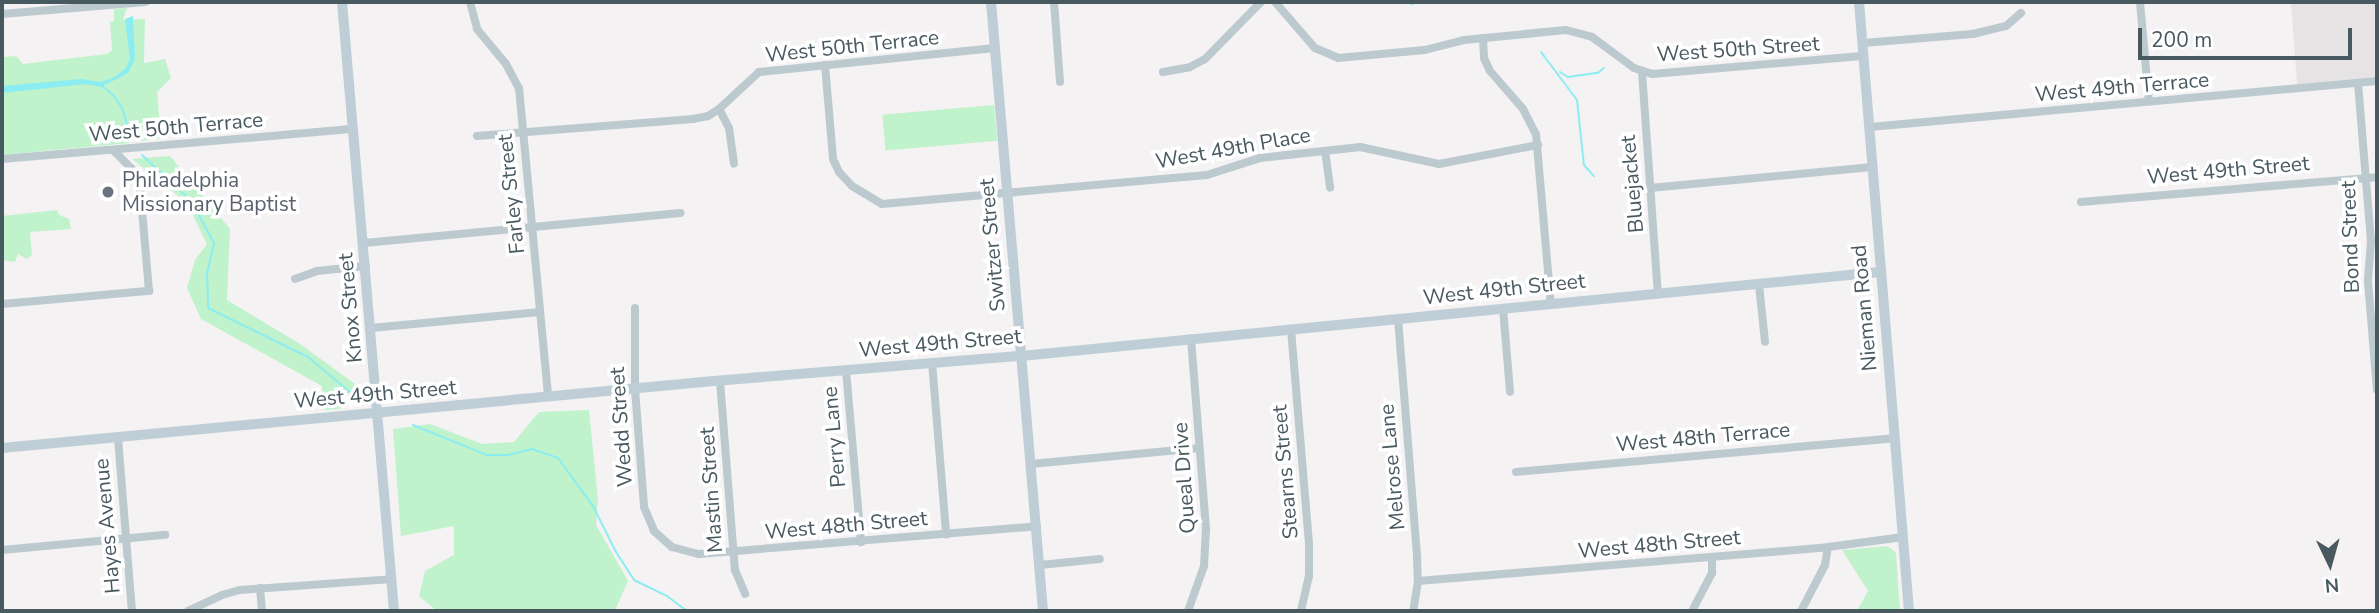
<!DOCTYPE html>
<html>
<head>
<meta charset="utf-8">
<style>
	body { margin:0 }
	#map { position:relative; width:2379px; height:613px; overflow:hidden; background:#f4f2f2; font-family:"Nunito Sans",sans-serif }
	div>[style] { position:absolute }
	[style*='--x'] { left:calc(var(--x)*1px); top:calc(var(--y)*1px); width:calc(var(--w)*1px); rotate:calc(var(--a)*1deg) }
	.education>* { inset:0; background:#e5e3e4 }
	.green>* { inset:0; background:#c0f2cb; transform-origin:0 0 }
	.water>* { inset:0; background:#8bedf1 }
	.stream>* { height:2px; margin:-1px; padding:0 1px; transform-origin:1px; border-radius:1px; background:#8bedf1 }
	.street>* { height:8px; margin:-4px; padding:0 4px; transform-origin:4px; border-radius:4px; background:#bcc9cf }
	.secondary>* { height:10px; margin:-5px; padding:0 5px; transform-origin:5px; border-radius:5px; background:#bfced6 }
	.dots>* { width:19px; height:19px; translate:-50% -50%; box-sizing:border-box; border:4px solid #fff; border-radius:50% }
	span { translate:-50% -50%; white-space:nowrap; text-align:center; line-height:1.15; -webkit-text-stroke:7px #fff; paint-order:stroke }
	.street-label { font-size:21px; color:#485960 }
	.worship-label { font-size:21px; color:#5b616d }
	.left { translate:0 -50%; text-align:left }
	.frame { position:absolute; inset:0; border:4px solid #485960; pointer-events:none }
	.north { position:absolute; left:2295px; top:529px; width:70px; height:70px; -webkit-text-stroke:5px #fff; paint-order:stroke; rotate:175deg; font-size:19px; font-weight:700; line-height:28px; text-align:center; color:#485960 }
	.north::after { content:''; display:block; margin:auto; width:24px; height:32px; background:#485960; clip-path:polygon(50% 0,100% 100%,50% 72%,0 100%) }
	.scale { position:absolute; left:2138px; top:28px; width:214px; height:32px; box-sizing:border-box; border:4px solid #485960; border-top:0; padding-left:9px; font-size:21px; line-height:24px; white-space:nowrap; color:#485960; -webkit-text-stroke:5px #fff; paint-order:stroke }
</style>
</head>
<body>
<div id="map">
	<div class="education">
		<div style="clip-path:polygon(2291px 2px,2377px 2px,2377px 77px,2297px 84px)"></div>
	</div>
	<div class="green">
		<div style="clip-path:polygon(127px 8px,123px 20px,145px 19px,144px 63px,165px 59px,171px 78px,157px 92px,161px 138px,140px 141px,125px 121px,129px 143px,2px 155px,2px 57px,16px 56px,23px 64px,107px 54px,112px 50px,110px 22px,114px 21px,114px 9px)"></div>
		<div style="left:994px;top:105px;width:36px;height:112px;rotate:85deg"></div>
		<div style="clip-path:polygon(170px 156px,230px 229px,227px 300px,300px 344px,362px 389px,342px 396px,340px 409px,324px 410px,322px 386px,201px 319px,187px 288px,195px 260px,207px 244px,187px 203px,132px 159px)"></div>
		<div style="clip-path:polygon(57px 210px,59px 215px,69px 219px,71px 229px,30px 232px,32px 255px,27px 259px,18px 254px,15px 262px,2px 260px,2px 216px)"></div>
		<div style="clip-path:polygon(589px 410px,598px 500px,596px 525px,628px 581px,615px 610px,437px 611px,419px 596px,425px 571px,454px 555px,454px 526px,401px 536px,393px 429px,430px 424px,482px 444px,514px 442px,539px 412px)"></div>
		<div style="clip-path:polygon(1888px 546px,1896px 553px,1900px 611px,1857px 611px,1868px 591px,1842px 550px)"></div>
	</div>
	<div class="water">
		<div style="clip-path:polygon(133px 16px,135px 59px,128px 73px,121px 77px,100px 87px,86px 84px,2px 93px,2px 86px,82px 79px,101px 82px,113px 78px,125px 69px,130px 59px,125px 19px)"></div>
	</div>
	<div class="stream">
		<div style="--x:1345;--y:2;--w:24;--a:0"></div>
		<div style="--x:1409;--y:2;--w:4;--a:34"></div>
		<div style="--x:1541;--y:52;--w:60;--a:53.1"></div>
		<div style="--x:1577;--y:100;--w:65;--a:83.9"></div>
		<div style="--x:1584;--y:165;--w:15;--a:48"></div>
		<div style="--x:1560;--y:72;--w:9;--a:32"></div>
		<div style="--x:1568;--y:77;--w:30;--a:-8"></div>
		<div style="--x:1598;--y:73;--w:8;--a:-40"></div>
		<div style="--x:101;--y:85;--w:16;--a:40"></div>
		<div style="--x:113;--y:95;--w:16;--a:55"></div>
		<div style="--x:122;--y:108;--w:31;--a:73"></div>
		<div style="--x:142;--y:155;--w:67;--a:43.2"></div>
		<div style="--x:191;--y:201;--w:48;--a:61.3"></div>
		<div style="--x:214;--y:243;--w:31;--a:103"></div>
		<div style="--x:207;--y:273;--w:35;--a:88"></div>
		<div style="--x:208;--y:308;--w:111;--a:26.1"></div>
		<div style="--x:308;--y:357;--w:56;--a:39.9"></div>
		<div style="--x:413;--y:425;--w:80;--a:22.1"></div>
		<div style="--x:487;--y:455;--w:21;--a:0"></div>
		<div style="--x:508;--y:455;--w:25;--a:-14"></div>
		<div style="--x:532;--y:449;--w:28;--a:19"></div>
		<div style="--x:558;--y:458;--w:59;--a:53.9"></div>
		<div style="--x:593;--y:506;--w:51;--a:63.4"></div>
		<div style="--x:616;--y:552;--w:33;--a:57"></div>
		<div style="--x:634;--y:580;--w:37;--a:26"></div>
		<div style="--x:667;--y:596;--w:25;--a:37"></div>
	</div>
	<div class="street">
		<div style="--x:470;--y:2;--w:28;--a:75"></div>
		<div style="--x:477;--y:29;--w:45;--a:50.4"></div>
		<div style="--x:506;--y:64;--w:27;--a:62"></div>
		<div style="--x:519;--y:88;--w:309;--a:84.6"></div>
		<div style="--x:1054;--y:2;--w:80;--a:85.7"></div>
		<div style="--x:1275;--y:2;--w:61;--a:49"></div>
		<div style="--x:1315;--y:48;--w:25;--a:23"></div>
		<div style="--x:1338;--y:58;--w:87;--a:-5.3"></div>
		<div style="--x:1425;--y:50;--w:40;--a:-14.4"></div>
		<div style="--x:1464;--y:40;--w:102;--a:-5.6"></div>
		<div style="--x:1566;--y:30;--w:27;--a:15"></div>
		<div style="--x:1592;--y:37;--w:52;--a:36.4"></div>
		<div style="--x:1634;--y:68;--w:19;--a:18"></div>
		<div style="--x:1652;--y:74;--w:213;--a:-4.9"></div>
		<div style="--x:2140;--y:2;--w:100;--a:84.9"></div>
		<div style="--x:2;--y:14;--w:144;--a:-4.8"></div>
		<div style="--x:1483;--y:38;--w:20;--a:87"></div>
		<div style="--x:1484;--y:58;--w:14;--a:65"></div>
		<div style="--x:1490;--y:71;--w:50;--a:49"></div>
		<div style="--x:1523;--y:109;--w:28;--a:63"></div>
		<div style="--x:1536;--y:134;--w:171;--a:85"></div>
		<div style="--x:1863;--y:43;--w:110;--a:-4.7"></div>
		<div style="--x:1973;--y:34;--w:34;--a:-14"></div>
		<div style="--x:2006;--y:26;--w:20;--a:-41"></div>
		<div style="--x:825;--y:65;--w:94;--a:85.1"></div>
		<div style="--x:833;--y:159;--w:14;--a:65"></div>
		<div style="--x:839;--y:172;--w:19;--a:47"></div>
		<div style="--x:852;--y:186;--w:35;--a:31"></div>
		<div style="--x:882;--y:204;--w:326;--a:-5.1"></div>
		<div style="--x:1207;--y:175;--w:56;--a:-17.8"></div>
		<div style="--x:1260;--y:158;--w:101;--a:-6.3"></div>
		<div style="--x:1360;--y:147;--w:81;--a:12.1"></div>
		<div style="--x:1439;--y:164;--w:101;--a:-10.9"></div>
		<div style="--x:1163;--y:72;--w:27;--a:-10"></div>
		<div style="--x:1190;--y:67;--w:17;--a:-28"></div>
		<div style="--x:1205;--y:59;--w:80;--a:-45.5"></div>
		<div style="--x:1642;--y:72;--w:223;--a:85.9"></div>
		<div style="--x:2358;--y:83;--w:158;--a:85.3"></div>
		<div style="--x:2371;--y:240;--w:41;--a:94.2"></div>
		<div style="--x:2368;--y:281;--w:109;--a:85.3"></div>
		<div style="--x:719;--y:109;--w:21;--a:62"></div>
		<div style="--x:729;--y:128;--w:36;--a:82"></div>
		<div style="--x:1870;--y:127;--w:509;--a:-5.18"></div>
		<div style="--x:477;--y:136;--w:217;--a:-4.5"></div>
		<div style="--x:693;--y:119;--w:15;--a:-11"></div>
		<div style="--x:708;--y:116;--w:13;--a:-32"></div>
		<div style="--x:719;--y:109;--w:54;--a:-42.8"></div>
		<div style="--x:759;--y:72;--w:237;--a:-5.8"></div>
		<div style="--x:1325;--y:151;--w:37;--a:82"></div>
		<div style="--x:2;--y:159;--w:353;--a:-4.9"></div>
		<div style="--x:1650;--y:188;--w:223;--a:-5.4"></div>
		<div style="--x:2081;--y:202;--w:297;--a:-4.8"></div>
		<div style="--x:364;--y:243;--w:318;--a:-5.4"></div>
		<div style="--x:295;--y:279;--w:23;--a:-20"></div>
		<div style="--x:317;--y:271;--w:49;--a:-5.8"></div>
		<div style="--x:1759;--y:285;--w:57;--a:84"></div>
		<div style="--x:2;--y:304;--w:148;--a:-5.1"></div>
		<div style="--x:149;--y:291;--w:104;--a:-94.9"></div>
		<div style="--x:140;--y:187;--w:20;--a:-114"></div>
		<div style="--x:132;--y:169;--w:25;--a:-135"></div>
		<div style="--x:635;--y:308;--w:81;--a:90"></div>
		<div style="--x:635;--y:389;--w:118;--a:85.6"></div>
		<div style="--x:644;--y:507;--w:26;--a:67"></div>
		<div style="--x:654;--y:531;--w:24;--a:42"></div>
		<div style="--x:672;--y:547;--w:28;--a:15"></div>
		<div style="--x:699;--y:554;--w:339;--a:-4.7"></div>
		<div style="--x:1503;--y:308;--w:84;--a:85.2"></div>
		<div style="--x:1398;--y:319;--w:239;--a:85.4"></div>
		<div style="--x:1417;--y:557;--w:24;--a:88"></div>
		<div style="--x:1418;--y:581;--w:30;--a:99"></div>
		<div style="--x:371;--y:328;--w:170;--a:-5.4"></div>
		<div style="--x:1291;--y:329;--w:217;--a:85.2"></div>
		<div style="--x:1309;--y:545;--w:31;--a:90"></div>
		<div style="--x:1309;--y:576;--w:36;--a:103"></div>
		<div style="--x:932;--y:362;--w:173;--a:85.3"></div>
		<div style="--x:846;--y:370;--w:173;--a:85"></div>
		<div style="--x:720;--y:381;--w:190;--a:85.5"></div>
		<div style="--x:735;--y:570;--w:26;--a:67"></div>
		<div style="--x:118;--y:438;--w:174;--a:85.4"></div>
		<div style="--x:1031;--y:464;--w:169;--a:-5.4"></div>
		<div style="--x:1516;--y:472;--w:380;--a:-5.1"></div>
		<div style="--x:2;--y:550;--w:164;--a:-5.3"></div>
		<div style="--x:1040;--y:565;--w:60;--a:-5.7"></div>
		<div style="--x:1418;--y:581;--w:411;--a:-4.7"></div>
		<div style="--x:1828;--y:547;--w:76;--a:-7.6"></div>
		<div style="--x:260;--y:588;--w:23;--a:85"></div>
		<div style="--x:188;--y:611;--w:38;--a:-25"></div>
		<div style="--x:222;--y:595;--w:19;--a:-16"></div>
		<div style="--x:240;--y:590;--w:152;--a:-4.1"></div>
		<div style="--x:1188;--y:611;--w:48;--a:-70.4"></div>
		<div style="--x:1204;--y:566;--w:37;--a:-87"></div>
		<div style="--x:1206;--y:529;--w:191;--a:-94.5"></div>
		<div style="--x:1692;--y:611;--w:43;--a:-62.2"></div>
		<div style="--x:1712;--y:573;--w:15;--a:-90"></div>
		<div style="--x:1801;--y:611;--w:52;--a:-62.4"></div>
		<div style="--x:1825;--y:565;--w:18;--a:-81"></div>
	</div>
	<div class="secondary">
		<div style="--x:342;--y:2;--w:611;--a:85.12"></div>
		<div style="--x:991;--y:2;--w:611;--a:85.12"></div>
		<div style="--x:1859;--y:2;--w:611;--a:85.31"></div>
		<div style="--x:2;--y:448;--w:715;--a:-5.38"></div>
		<div style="--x:714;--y:381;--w:308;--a:-4.7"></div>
		<div style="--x:1021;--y:356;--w:863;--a:-5.59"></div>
	</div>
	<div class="dots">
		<div style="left:108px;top:192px;background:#6b7280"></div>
	</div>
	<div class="street-label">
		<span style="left:852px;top:46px;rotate:-6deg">West 50th Terrace</span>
		<span style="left:1738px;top:49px;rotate:-4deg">West 50th Street</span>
		<span style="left:2122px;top:87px;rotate:-5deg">West 49th Terrace</span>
		<span style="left:176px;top:127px;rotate:-5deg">West 50th Terrace</span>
		<span style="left:1233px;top:148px;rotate:-10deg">West 49th Place</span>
		<span style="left:2228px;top:170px;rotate:-5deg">West 49th Street</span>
		<span style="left:1632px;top:184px;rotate:-95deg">Bluejacket</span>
		<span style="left:511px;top:194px;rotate:-96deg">Farley Street</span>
		<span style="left:2350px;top:237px;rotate:-92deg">Bond Street</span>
		<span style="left:992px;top:245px;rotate:-95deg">Switzer Street</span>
		<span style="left:1504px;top:289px;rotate:-6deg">West 49th Street</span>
		<span style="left:350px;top:308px;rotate:-95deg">Knox Street</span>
		<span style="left:1864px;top:308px;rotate:-95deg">Nieman Road</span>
		<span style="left:940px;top:343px;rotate:-5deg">West 49th Street</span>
		<span style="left:375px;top:394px;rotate:-5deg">West 49th Street</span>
		<span style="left:621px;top:427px;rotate:-94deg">Wedd Street</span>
		<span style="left:834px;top:437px;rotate:-95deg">Perry Lane</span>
		<span style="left:1703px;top:437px;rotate:-5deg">West 48th Terrace</span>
		<span style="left:1392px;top:467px;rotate:-95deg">Melrose Lane</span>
		<span style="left:1285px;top:472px;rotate:-95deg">Stearns Street</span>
		<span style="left:1184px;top:478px;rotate:-94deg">Queal Drive</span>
		<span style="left:711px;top:490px;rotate:-94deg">Mastin Street</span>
		<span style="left:846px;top:525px;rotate:-5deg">West 48th Street</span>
		<span style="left:107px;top:526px;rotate:-95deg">Hayes Avenue</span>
		<span style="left:1659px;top:544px;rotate:-5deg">West 48th Street</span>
	</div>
	<div class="worship-label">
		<span class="left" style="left:122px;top:192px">Philadelphia<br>Missionary Baptist</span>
	</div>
	<div class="frame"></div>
	<div class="north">N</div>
	<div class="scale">200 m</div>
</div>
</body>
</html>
